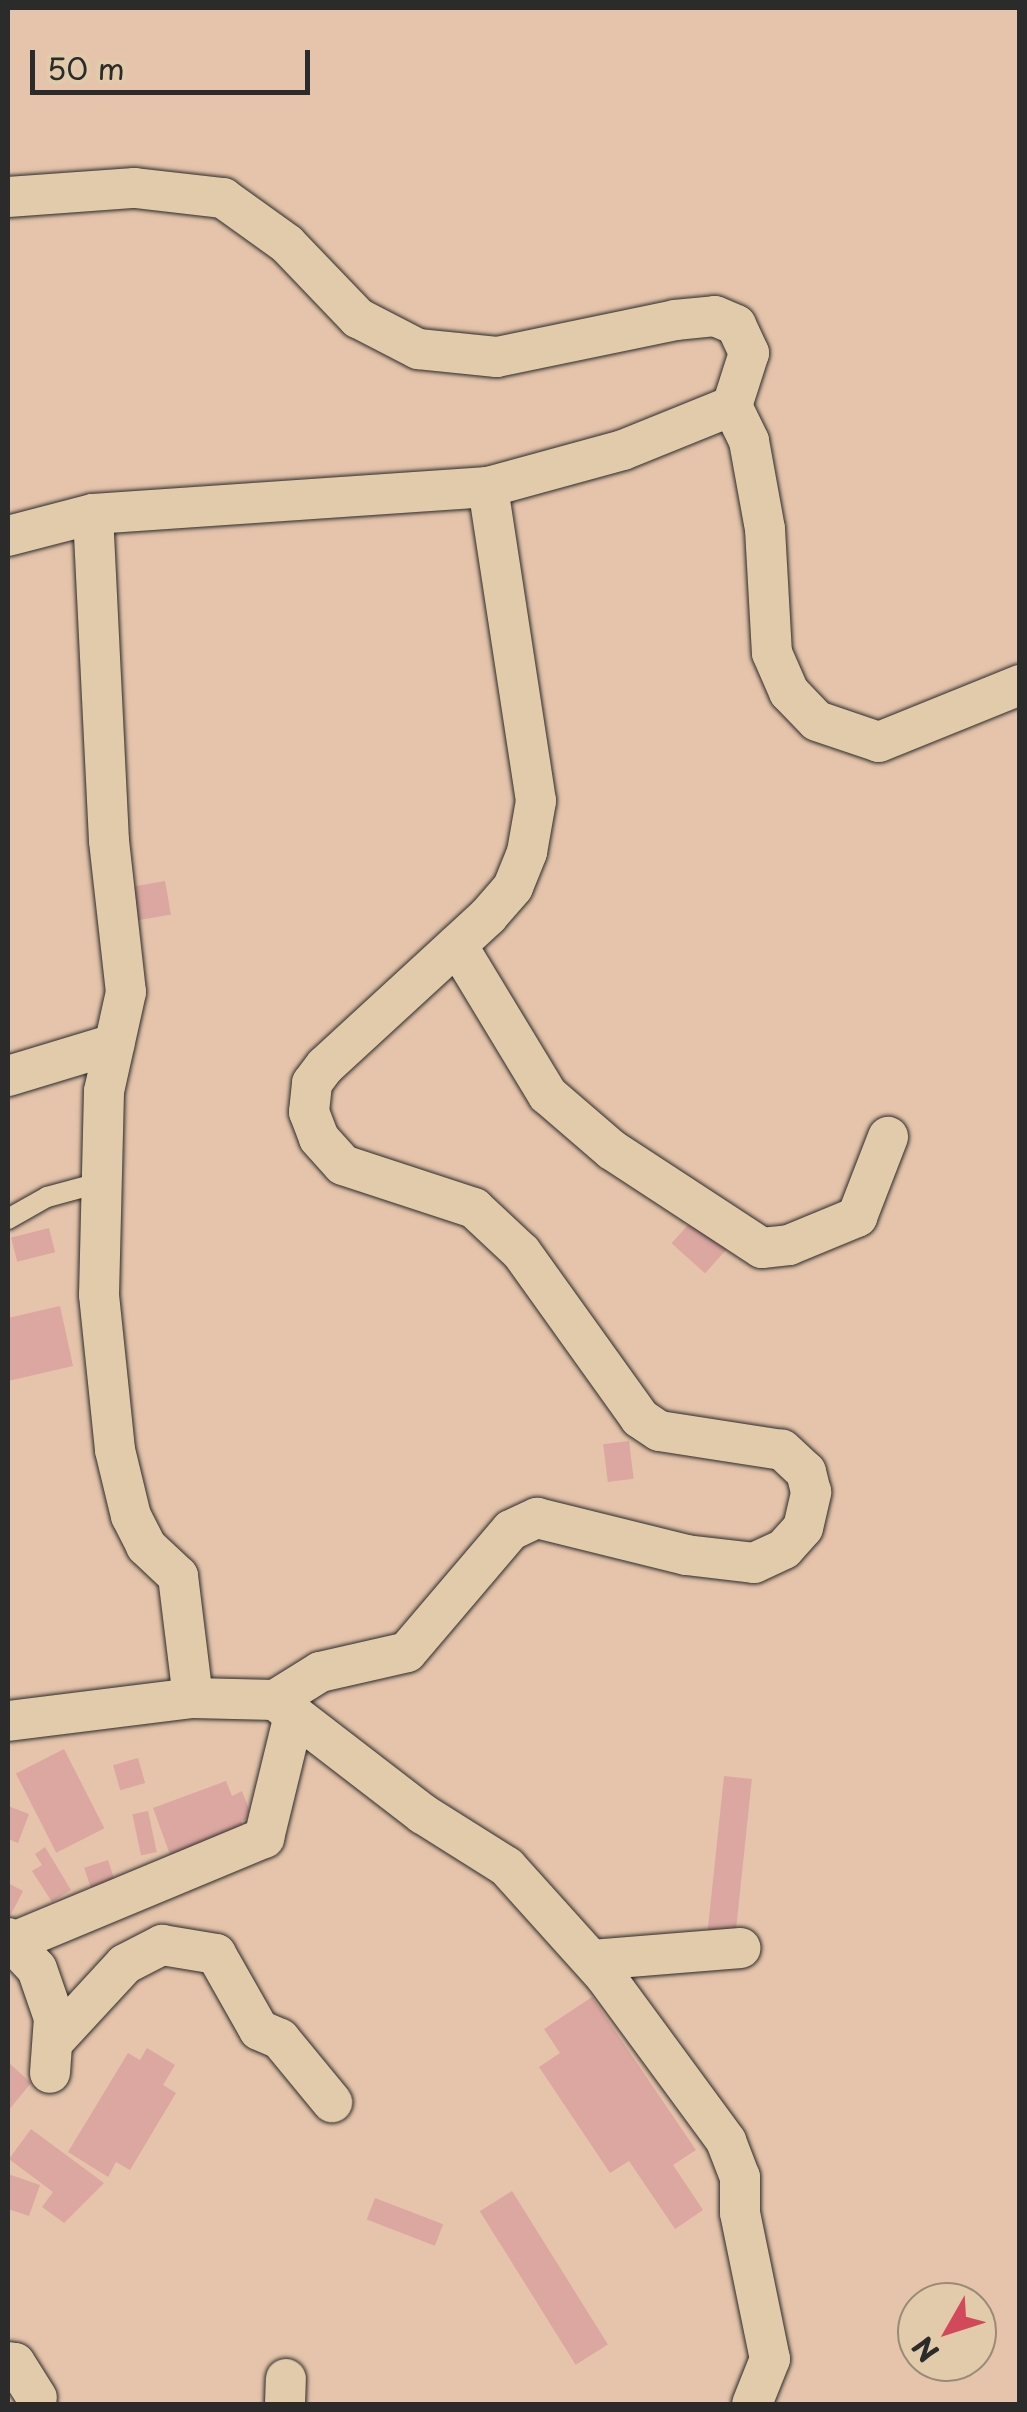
<!DOCTYPE html>
<html>
<head>
<meta charset="utf-8">
<style>
	body { margin:0 }
	#map { position:relative; width:1027px; height:2412px; overflow:hidden; background:#e5c4ab; font-family:"Playpen Sans",sans-serif }
	div>[style] { position:absolute }
	[style*='--x'] { left:calc(var(--x)*1px); top:calc(var(--y)*1px); width:calc(var(--w)*1px); rotate:calc(var(--a)*1deg) }
	.building>* { inset:0; background:#dba7a0; transform-origin:0 0 }
	.roads { filter:drop-shadow(0 0 2px #2b2b2b) drop-shadow(0 0 2px #2b2b2b) }
	.service>* { height:20px; margin:-10px; padding:0 10px; transform-origin:10px; border-radius:10px; background:#e1cbaa }
	.minor>* { height:40px; margin:-20px; padding:0 20px; transform-origin:20px; border-radius:20px; background:#e1cbaa }
	span { translate:-50% -50%; white-space:nowrap; text-align:center; line-height:1.15; -webkit-text-stroke:8px #e1cbaa; paint-order:stroke }
	.frame { position:absolute; inset:0; border:10px solid #2b2b2b; pointer-events:none }
	.north { position:absolute; left:897px; top:2282px; width:100px; height:100px; box-sizing:border-box; background:#e1cbaa; border:2px solid #988b77; border-radius:50%; rotate:231deg; font-size:28px; font-weight:700; line-height:40px; text-align:center; color:#2b2b2b }
	.north::after { content:''; display:block; margin:auto; width:35px; height:45px; background:#d1495b; clip-path:polygon(50% 0,100% 100%,50% 72%,0 100%) }
	.scale { position:absolute; left:30px; top:50px; width:280px; height:45px; box-sizing:border-box; border:5px solid #2b2b2b; border-top:0; padding-left:12px; font-size:30px; line-height:35px; white-space:nowrap; color:#2b2b2b; -webkit-text-stroke:8px #e1cbaa; paint-order:stroke }
</style>
</head>
<body>
<div id="map">
	<div class="building">
		<div style="left:165px;top:881px;width:34px;height:35px;rotate:80deg"></div>
		<div style="left:697px;top:1215px;width:45px;height:38px;rotate:42deg"></div>
		<div style="left:49px;top:1228px;width:25px;height:39px;rotate:76deg"></div>
		<div style="clip-path:polygon(60px 1306px,73px 1366px,8px 1381px,8px 1318px)"></div>
		<div style="left:629px;top:1441px;width:38px;height:26px;rotate:83deg"></div>
		<div style="left:64px;top:1749px;width:89px;height:54px;rotate:63deg"></div>
		<div style="left:138px;top:1758px;width:26px;height:26px;rotate:74deg"></div>
		<div style="left:724px;top:1776px;width:28px;height:162px;rotate:6deg"></div>
		<div style="clip-path:polygon(226px 1781px,232px 1796px,242px 1791px,252px 1817px,241px 1821px,246px 1833px,172px 1860px,153px 1808px)"></div>
		<div style="clip-path:polygon(8px 1806px,29px 1814px,18px 1843px,8px 1839px)"></div>
		<div style="left:148px;top:1811px;width:42px;height:16px;rotate:78deg"></div>
		<div style="clip-path:polygon(45px 1847px,71px 1890px,52px 1902px,32px 1871px,42px 1865px,35px 1854px)"></div>
		<div style="left:108px;top:1860px;width:26px;height:25px;rotate:72deg"></div>
		<div style="clip-path:polygon(8px 1883px,23px 1891px,8px 1920px)"></div>
		<div style="clip-path:polygon(592px 1997px,696px 2150px,673px 2165px,703px 2210px,675px 2229px,629px 2161px,610px 2173px,539px 2067px,560px 2053px,544px 2029px)"></div>
		<div style="clip-path:polygon(147px 2048px,175px 2065px,163px 2085px,176px 2093px,130px 2170px,116px 2162px,108px 2177px,68px 2152px,128px 2053px,140px 2060px)"></div>
		<div style="clip-path:polygon(8px 2062px,31px 2083px,8px 2111px)"></div>
		<div style="clip-path:polygon(31px 2129px,104px 2183px,64px 2223px,42px 2207px,53px 2192px,9px 2159px)"></div>
		<div style="clip-path:polygon(8px 2174px,40px 2185px,29px 2216px,8px 2209px)"></div>
		<div style="left:512px;top:2191px;width:181px;height:38px;rotate:58deg"></div>
		<div style="left:375px;top:2198px;width:73px;height:23px;rotate:21deg"></div>
	</div>
	<div class="roads">
		<div class="service">
			<div style="--x:8;--y:1219;--w:45;--a:-29.4"></div>
			<div style="--x:47;--y:1197;--w:54;--a:-15.1"></div>
		</div>
		<div class="minor">
			<div style="--x:8;--y:197;--w:127;--a:-4.1"></div>
			<div style="--x:135;--y:188;--w:89;--a:6.5"></div>
			<div style="--x:223;--y:198;--w:79;--a:35.7"></div>
			<div style="--x:287;--y:244;--w:103;--a:46.2"></div>
			<div style="--x:358;--y:318;--w:68;--a:27.3"></div>
			<div style="--x:418;--y:349;--w:79;--a:5.8"></div>
			<div style="--x:497;--y:357;--w:182;--a:-11.7"></div>
			<div style="--x:675;--y:320;--w:40;--a:-5.7"></div>
			<div style="--x:715;--y:316;--w:23;--a:23"></div>
			<div style="--x:736;--y:325;--w:31;--a:65"></div>
			<div style="--x:749;--y:353;--w:56;--a:107.8"></div>
			<div style="--x:732;--y:406;--w:39;--a:64"></div>
			<div style="--x:749;--y:441;--w:89;--a:79.7"></div>
			<div style="--x:765;--y:529;--w:124;--a:86.8"></div>
			<div style="--x:772;--y:653;--w:43;--a:66.4"></div>
			<div style="--x:789;--y:692;--w:40;--a:46"></div>
			<div style="--x:817;--y:721;--w:65;--a:18.7"></div>
			<div style="--x:879;--y:742;--w:152;--a:-22"></div>
			<div style="--x:93;--y:514;--w:327;--a:87.2"></div>
			<div style="--x:109;--y:841;--w:152;--a:83.6"></div>
			<div style="--x:126;--y:992;--w:101;--a:102.5"></div>
			<div style="--x:104;--y:1091;--w:204;--a:91.4"></div>
			<div style="--x:99;--y:1295;--w:156;--a:84.1"></div>
			<div style="--x:115;--y:1450;--w:68;--a:76.4"></div>
			<div style="--x:131;--y:1516;--w:34;--a:63"></div>
			<div style="--x:146;--y:1546;--w:44;--a:43.2"></div>
			<div style="--x:178;--y:1576;--w:123;--a:83"></div>
			<div style="--x:8;--y:536;--w:88;--a:-14.5"></div>
			<div style="--x:93;--y:514;--w:396;--a:-3.9"></div>
			<div style="--x:488;--y:487;--w:140;--a:-15.3"></div>
			<div style="--x:623;--y:450;--w:118;--a:-22"></div>
			<div style="--x:457;--y:945;--w:175;--a:58.8"></div>
			<div style="--x:548;--y:1095;--w:84;--a:40.7"></div>
			<div style="--x:612;--y:1150;--w:179;--a:33.2"></div>
			<div style="--x:762;--y:1248;--w:27;--a:-6"></div>
			<div style="--x:789;--y:1245;--w:74;--a:-22.4"></div>
			<div style="--x:857;--y:1217;--w:86;--a:-68.8"></div>
			<div style="--x:8;--y:1076;--w:111;--a:-16.8"></div>
			<div style="--x:275;--y:1700;--w:187;--a:37.6"></div>
			<div style="--x:423;--y:1814;--w:99;--a:32.2"></div>
			<div style="--x:507;--y:1867;--w:147;--a:48"></div>
			<div style="--x:605;--y:1976;--w:205;--a:53.7"></div>
			<div style="--x:726;--y:2141;--w:39;--a:69"></div>
			<div style="--x:740;--y:2177;--w:36;--a:90"></div>
			<div style="--x:740;--y:2213;--w:149;--a:78.4"></div>
			<div style="--x:770;--y:2359;--w:48;--a:111.8"></div>
			<div style="--x:8;--y:1721;--w:186;--a:-7.1"></div>
			<div style="--x:193;--y:1698;--w:82;--a:1.4"></div>
			<div style="--x:275;--y:1700;--w:53;--a:-31.9"></div>
			<div style="--x:320;--y:1672;--w:89;--a:-12.9"></div>
			<div style="--x:407;--y:1652;--w:160;--a:-49.6"></div>
			<div style="--x:511;--y:1530;--w:29;--a:-25"></div>
			<div style="--x:537;--y:1518;--w:154;--a:13.9"></div>
			<div style="--x:686;--y:1555;--w:68;--a:6.7"></div>
			<div style="--x:754;--y:1563;--w:33;--a:-25"></div>
			<div style="--x:784;--y:1549;--w:28;--a:-48"></div>
			<div style="--x:803;--y:1528;--w:37;--a:-77"></div>
			<div style="--x:811;--y:1492;--w:21;--a:-104"></div>
			<div style="--x:806;--y:1472;--w:33;--a:-137"></div>
			<div style="--x:782;--y:1450;--w:124;--a:-171.2"></div>
			<div style="--x:659;--y:1431;--w:23;--a:-146"></div>
			<div style="--x:640;--y:1418;--w:204;--a:-125.6"></div>
			<div style="--x:521;--y:1252;--w:64;--a:-136.9"></div>
			<div style="--x:474;--y:1208;--w:138;--a:-161.8"></div>
			<div style="--x:343;--y:1165;--w:36;--a:-132"></div>
			<div style="--x:319;--y:1138;--w:28;--a:-111"></div>
			<div style="--x:309;--y:1112;--w:29;--a:-84"></div>
			<div style="--x:312;--y:1083;--w:21;--a:-53"></div>
			<div style="--x:325;--y:1066;--w:222;--a:-42.6"></div>
			<div style="--x:488;--y:916;--w:38;--a:-49"></div>
			<div style="--x:513;--y:887;--w:38;--a:-68"></div>
			<div style="--x:527;--y:852;--w:52;--a:-80"></div>
			<div style="--x:536;--y:801;--w:318;--a:-98.7"></div>
			<div style="--x:8;--y:1938;--w:42;--a:46.9"></div>
			<div style="--x:37;--y:1969;--w:52;--a:70.9"></div>
			<div style="--x:54;--y:2018;--w:55;--a:94.2"></div>
			<div style="--x:16;--y:1941;--w:269;--a:-22.6"></div>
			<div style="--x:264;--y:1838;--w:127;--a:-76.3"></div>
			<div style="--x:592;--y:1960;--w:149;--a:-4.6"></div>
			<div style="--x:53;--y:2042;--w:106;--a:-47.3"></div>
			<div style="--x:125;--y:1964;--w:42;--a:-27.2"></div>
			<div style="--x:162;--y:1945;--w:55;--a:9.5"></div>
			<div style="--x:216;--y:1954;--w:87;--a:60.5"></div>
			<div style="--x:259;--y:2030;--w:23;--a:23"></div>
			<div style="--x:280;--y:2039;--w:82;--a:50.5"></div>
			<div style="--x:8;--y:2362;--w:7;--a:8"></div>
			<div style="--x:15;--y:2363;--w:41;--a:57.8"></div>
			<div style="--x:285;--y:2404;--w:25;--a:-88"></div>
		</div>
	</div>
	<div class="frame"></div>
	<div class="north">N</div>
	<div class="scale">50 m</div>
</div>
</body>
</html>
